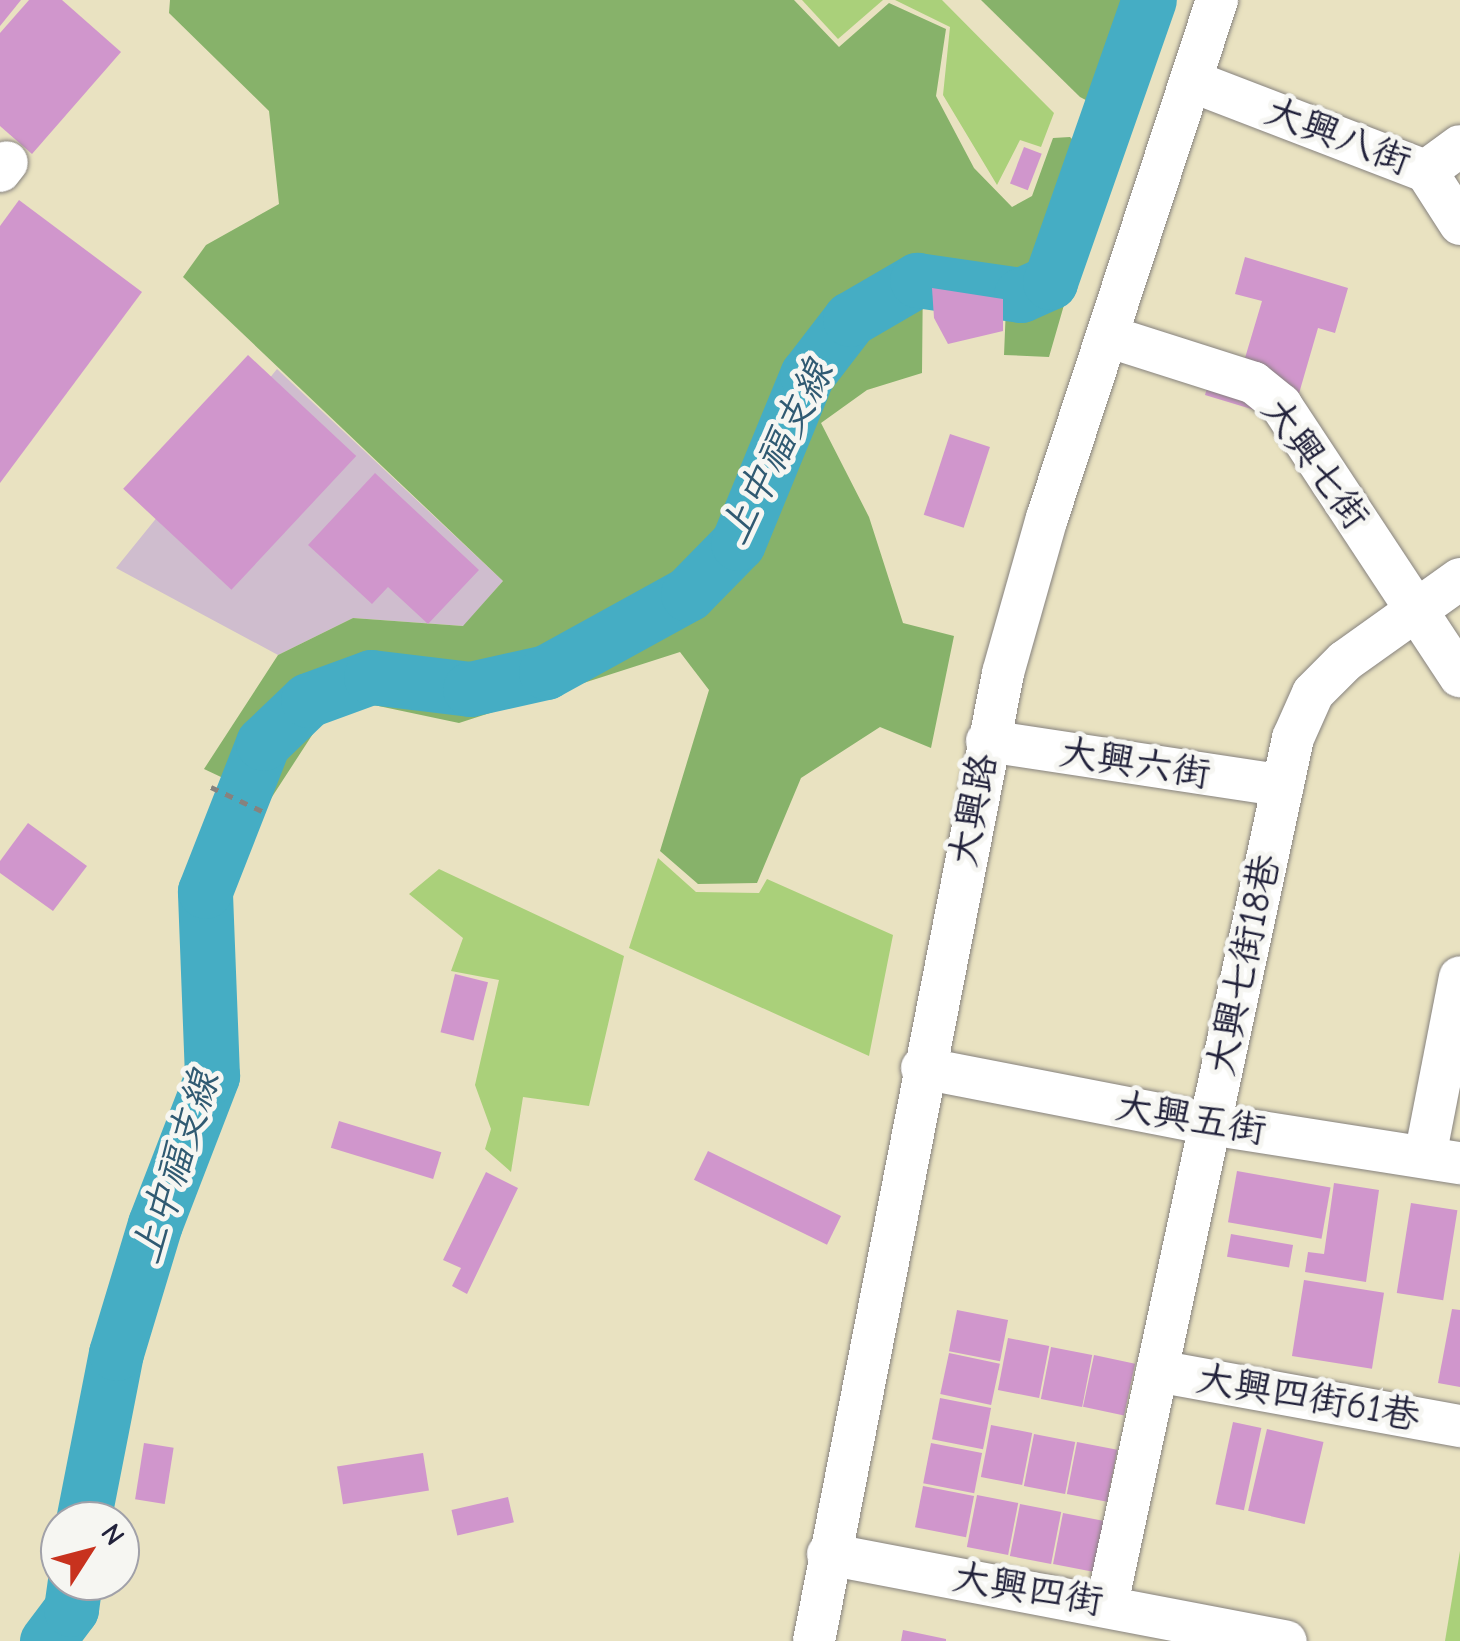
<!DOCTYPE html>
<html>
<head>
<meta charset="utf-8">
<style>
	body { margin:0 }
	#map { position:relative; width:1460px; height:1641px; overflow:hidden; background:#e9e2c1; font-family:"Comic Neue","LXGW WenKai TC",sans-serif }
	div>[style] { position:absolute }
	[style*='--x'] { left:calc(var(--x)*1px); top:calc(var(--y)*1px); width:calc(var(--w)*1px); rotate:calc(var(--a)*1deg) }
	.industrial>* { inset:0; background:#cfbdce }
	.green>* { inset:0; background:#aad07a }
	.forest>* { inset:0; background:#87b26a }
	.river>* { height:55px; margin:-27.5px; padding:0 27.5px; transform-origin:27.5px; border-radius:27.5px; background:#45adc4 }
	.building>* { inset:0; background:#d096cc; transform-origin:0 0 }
	.path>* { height:5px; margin-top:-2.5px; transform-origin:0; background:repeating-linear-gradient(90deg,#86827e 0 8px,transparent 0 16px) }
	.roads { filter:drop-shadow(0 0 2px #86827e) drop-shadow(0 0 2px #86827e) }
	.minor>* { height:42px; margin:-21px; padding:0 21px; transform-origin:21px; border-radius:21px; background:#fff }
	span { translate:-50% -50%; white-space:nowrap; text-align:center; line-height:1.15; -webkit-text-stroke:10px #f6f6f2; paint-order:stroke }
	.street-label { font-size:38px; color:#22223b }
	.water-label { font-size:40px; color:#305a72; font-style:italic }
	.north { position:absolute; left:40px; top:1501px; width:100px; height:100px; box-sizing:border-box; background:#f6f6f2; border:2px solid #a1a1a9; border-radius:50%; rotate:54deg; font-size:28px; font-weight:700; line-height:40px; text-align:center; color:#22223b }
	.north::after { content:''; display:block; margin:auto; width:35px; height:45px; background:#c8321e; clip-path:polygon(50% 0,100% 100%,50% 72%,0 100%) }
</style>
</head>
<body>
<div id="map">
	<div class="industrial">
		<div style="clip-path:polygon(277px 369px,503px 581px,464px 626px,353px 618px,278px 655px,116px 568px)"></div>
	</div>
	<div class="green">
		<div style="clip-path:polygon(802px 0,883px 0,838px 39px)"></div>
		<div style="clip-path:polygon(895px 0,942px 0,1054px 113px,1041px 147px,1020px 140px,997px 185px,943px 95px,950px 27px)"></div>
		<div style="clip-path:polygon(658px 858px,696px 892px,759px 893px,767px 879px,893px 935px,869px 1056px,629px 948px)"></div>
		<div style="clip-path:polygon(439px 869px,624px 956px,589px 1106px,523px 1097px,511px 1172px,485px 1149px,491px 1129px,475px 1085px,499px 980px,451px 971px,463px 938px,409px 894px)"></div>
		<div style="clip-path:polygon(1460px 1551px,1460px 1641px,1445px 1641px)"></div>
	</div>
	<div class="forest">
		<div style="clip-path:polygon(170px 0,794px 0,839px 47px,889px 3px,946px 29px,936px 96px,974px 168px,1012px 207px,1032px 196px,1053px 138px,1070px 137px,1103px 170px,1049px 357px,1004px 355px,1007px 282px,923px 271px,922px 373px,867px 390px,821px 423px,869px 517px,903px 623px,954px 636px,931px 748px,880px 727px,801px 778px,757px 883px,698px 884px,660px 851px,709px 690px,680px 652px,459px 723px,369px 704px,318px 726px,270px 800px,204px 769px,278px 655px,353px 618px,463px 626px,503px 581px,183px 277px,206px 245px,279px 204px,269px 111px,169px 13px)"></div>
		<div style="clip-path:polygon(981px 0,1137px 0,1103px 109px,1080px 97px)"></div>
	</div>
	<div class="river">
		<div style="--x:83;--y:1521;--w:171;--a:-78.9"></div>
		<div style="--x:116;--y:1353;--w:135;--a:-73.2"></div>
		<div style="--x:155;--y:1224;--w:159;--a:-68.9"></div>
		<div style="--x:212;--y:1076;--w:185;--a:-92.2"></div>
		<div style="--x:205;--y:891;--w:159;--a:-68.6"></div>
		<div style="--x:263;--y:743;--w:62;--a:-43.7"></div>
		<div style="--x:308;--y:700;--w:67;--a:-20.1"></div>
		<div style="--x:371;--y:677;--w:100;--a:6.9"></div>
		<div style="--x:470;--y:689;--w:78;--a:-12.6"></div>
		<div style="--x:546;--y:672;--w:162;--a:-28.8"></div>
		<div style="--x:688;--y:594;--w:71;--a:-45.6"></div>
		<div style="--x:738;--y:543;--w:182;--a:-67.7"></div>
		<div style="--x:807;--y:375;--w:71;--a:-52.5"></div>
		<div style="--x:850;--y:319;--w:78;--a:-30.2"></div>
		<div style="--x:917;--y:280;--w:105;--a:8.2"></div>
		<div style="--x:1021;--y:295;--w:32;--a:-24"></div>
		<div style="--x:1050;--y:282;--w:299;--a:-70.7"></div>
		<div style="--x:47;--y:1641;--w:40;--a:-53"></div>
		<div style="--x:71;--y:1609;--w:28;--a:-82"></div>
	</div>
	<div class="building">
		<div style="clip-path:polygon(0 0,21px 0,0 26px)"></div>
		<div style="clip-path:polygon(29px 0,62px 0,121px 52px,32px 154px,0 126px,0 33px)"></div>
		<div style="left:1024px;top:147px;width:19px;height:39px;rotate:21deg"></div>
		<div style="clip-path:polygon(19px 200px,142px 292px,0 483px,0 226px)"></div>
		<div style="clip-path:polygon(1245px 257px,1348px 288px,1335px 333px,1318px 328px,1291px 421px,1205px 395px,1218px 350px,1245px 358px,1262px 301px,1235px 294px)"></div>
		<div style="clip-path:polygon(932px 288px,1003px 299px,1003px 331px,948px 344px,934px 318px)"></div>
		<div style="left:248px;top:355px;width:148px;height:183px;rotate:43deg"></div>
		<div style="left:950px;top:434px;width:42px;height:85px;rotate:18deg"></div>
		<div style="clip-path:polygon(375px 473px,479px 570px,428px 624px,388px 587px,372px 604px,308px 545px)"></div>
		<div style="clip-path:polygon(28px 823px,87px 866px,53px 911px,0 873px,0 861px)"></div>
		<div style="left:455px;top:974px;width:34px;height:60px;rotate:14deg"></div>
		<div style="left:339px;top:1121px;width:107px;height:28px;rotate:17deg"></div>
		<div style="left:708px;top:1151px;width:148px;height:32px;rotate:26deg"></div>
		<div style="left:1237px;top:1171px;width:95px;height:52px;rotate:10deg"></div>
		<div style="clip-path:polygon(486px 1172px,518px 1188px,467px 1294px,452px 1286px,461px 1268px,443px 1260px)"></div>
		<div style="clip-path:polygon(1334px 1183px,1379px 1190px,1366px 1282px,1305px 1272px,1308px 1252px,1324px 1254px)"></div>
		<div style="left:1411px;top:1203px;width:47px;height:91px;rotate:9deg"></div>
		<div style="left:1231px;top:1234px;width:63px;height:23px;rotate:10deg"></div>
		<div style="left:1304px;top:1280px;width:81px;height:77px;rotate:9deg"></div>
		<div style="clip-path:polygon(1452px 1309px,1460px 1310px,1460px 1387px,1438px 1383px)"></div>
		<div style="left:957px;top:1310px;width:52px;height:42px;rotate:11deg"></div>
		<div style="left:1008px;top:1338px;width:42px;height:53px;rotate:11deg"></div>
		<div style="left:1051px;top:1347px;width:42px;height:53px;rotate:11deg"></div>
		<div style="left:949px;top:1353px;width:52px;height:42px;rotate:12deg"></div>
		<div style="left:1094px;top:1355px;width:42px;height:53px;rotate:12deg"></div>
		<div style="left:940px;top:1398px;width:52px;height:42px;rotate:11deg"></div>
		<div style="left:1233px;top:1422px;width:29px;height:84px;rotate:12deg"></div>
		<div style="left:991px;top:1425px;width:42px;height:53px;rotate:11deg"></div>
		<div style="left:1267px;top:1429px;width:58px;height:84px;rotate:13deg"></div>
		<div style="left:1034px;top:1434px;width:42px;height:53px;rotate:11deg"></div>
		<div style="left:1077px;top:1442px;width:41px;height:53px;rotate:11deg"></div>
		<div style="left:144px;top:1443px;width:30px;height:57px;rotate:9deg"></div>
		<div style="left:931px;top:1443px;width:52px;height:41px;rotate:11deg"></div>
		<div style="left:423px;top:1453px;width:38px;height:87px;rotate:81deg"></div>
		<div style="left:923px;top:1486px;width:52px;height:42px;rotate:11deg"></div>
		<div style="left:977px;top:1495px;width:42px;height:53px;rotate:11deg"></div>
		<div style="left:508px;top:1497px;width:26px;height:58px;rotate:77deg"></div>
		<div style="left:1020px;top:1504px;width:42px;height:53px;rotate:11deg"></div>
		<div style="left:1063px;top:1513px;width:42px;height:52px;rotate:11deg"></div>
		<div style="clip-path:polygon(903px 1630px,946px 1639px,946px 1641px,901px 1641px)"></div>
	</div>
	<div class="path">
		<div style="--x:211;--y:787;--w:61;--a:25.3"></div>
	</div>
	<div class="roads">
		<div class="minor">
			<div style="--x:1191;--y:81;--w:252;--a:21"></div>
			<div style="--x:1426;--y:171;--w:63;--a:57.3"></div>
			<div style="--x:0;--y:171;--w:11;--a:-52"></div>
			<div style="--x:1426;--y:171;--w:42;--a:-36.3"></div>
			<div style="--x:1107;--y:336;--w:154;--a:17.7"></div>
			<div style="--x:1254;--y:383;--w:35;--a:39"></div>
			<div style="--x:1281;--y:405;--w:325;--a:56.6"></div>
			<div style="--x:987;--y:741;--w:299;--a:8.6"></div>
			<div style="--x:922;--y:1068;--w:293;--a:11"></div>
			<div style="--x:1210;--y:1124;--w:253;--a:8.9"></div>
			<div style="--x:1425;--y:1157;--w:183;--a:-79"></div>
			<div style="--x:1157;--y:1371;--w:308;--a:10.3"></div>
			<div style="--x:828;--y:1554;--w:466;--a:10.8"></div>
			<div style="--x:1107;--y:1604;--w:886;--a:-77.88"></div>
			<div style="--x:1293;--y:738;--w:49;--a:-66"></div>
			<div style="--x:1313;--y:693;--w:45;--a:-45"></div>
			<div style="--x:1345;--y:661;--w:141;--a:-35.5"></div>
			<div style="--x:814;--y:1641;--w:986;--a:-78.95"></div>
			<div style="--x:1003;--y:673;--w:161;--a:-74.2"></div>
			<div style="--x:1047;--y:518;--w:545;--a:-71.83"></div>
		</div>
	</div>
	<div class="street-label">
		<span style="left:1338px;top:137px;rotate:21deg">大興八街</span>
		<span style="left:1315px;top:464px;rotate:54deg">大興七街</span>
		<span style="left:1135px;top:764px;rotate:9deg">大興六街</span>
		<span style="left:974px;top:810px;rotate:-79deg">大興路</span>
		<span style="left:1244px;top:965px;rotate:-78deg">大興七街18巷</span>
		<span style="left:1191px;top:1119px;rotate:10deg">大興五街</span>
		<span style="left:1308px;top:1398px;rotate:10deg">大興四街61巷</span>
		<span style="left:1028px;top:1590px;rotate:10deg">大興四街</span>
	</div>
	<div class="water-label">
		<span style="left:776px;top:452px;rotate:-63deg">上中福支線</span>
		<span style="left:175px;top:1167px;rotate:-72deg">上中福支線</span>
	</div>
	<div class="north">N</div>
</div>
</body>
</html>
